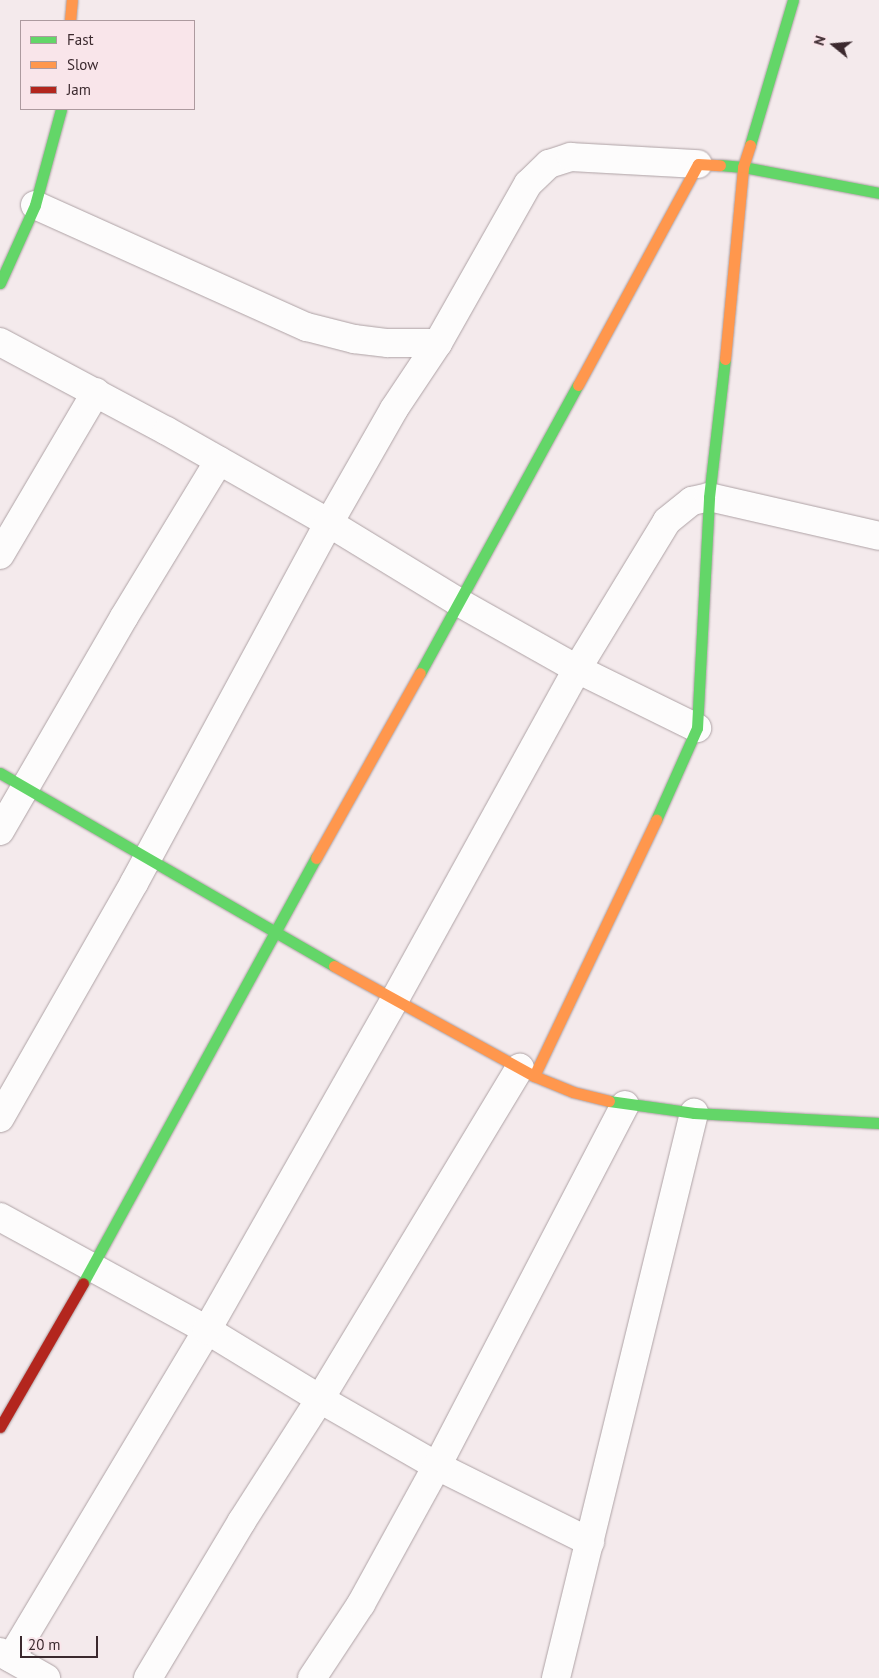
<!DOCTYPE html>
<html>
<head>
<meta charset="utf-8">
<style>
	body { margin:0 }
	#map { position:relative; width:879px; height:1678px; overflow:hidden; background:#f4eaec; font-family:"PT Sans",sans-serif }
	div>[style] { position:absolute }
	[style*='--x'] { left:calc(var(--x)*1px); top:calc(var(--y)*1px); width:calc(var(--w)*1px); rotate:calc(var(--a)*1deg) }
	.roads { filter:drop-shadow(0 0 1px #aea2a5) drop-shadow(0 0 1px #aea2a5) }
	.street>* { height:28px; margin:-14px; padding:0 14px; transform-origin:14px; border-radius:14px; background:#fdfcfc }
	.fast>* { height:11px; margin:-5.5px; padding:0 5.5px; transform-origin:5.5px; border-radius:5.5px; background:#63d668 }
	.slow>* { height:11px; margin:-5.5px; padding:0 5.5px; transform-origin:5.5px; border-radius:5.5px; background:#ff974d }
	.jam>* { height:11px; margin:-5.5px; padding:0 5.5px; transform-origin:5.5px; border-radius:5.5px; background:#b3261e }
	span { translate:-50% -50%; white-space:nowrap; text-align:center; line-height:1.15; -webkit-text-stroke:4px #f9e5ea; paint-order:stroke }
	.legend { position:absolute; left:20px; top:20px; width:175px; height:90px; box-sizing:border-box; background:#f9e5ea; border:1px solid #ad9a9f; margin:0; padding:6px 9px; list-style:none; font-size:15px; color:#3b292e }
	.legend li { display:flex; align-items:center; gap:10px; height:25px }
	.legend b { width:25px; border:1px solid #ad9a9f }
	.north { position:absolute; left:809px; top:20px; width:50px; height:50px; -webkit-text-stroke:4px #f9e5ea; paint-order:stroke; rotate:287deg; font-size:14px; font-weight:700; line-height:20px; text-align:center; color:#3b292e }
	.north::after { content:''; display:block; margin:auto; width:18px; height:22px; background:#3b292e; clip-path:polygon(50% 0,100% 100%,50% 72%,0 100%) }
	.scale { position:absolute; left:20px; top:1636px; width:78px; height:22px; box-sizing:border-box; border:2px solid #3b292e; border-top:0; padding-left:6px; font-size:15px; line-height:18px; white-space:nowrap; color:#3b292e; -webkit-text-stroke:4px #f9e5ea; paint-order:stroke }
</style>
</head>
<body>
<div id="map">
	<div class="roads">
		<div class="street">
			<div style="--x:35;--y:205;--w:298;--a:24.2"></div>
			<div style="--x:307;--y:327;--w:49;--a:14.3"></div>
			<div style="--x:354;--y:339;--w:34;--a:7"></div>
			<div style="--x:388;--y:343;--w:50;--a:0"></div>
			<div style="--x:0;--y:342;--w:189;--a:28.1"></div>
			<div style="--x:167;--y:431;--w:186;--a:29.6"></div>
			<div style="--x:329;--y:523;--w:153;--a:31.4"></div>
			<div style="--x:460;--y:603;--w:134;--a:29.4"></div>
			<div style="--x:577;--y:669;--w:134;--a:26.2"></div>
			<div style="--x:0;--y:555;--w:189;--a:-59.5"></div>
			<div style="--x:0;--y:831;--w:247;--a:-59.9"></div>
			<div style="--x:124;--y:617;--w:183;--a:-58.7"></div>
			<div style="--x:0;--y:1118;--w:271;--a:-60.3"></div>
			<div style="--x:134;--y:883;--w:409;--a:-61.6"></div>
			<div style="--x:329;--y:523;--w:131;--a:-60.3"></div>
			<div style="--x:394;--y:409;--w:79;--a:-56.3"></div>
			<div style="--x:438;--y:343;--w:183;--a:-60.5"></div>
			<div style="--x:528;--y:184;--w:29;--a:-44"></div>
			<div style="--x:549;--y:164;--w:23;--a:-18"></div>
			<div style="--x:571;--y:157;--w:127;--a:3.2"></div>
			<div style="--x:0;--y:1217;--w:236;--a:28.6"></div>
			<div style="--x:207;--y:1330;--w:132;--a:31.4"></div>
			<div style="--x:320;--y:1399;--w:135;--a:29.8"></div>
			<div style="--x:437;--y:1466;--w:171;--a:26.4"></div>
			<div style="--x:0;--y:1652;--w:53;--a:29.5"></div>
			<div style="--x:11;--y:1658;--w:382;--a:-59.1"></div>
			<div style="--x:207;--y:1330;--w:381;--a:-60.4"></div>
			<div style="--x:395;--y:999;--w:377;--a:-61.1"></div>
			<div style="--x:577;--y:669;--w:173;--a:-58.7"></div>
			<div style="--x:667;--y:521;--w:32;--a:-39"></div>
			<div style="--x:692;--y:501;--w:17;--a:-13"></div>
			<div style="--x:709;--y:497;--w:174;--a:12.9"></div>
			<div style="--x:148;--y:1678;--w:183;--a:-59.1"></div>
			<div style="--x:242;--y:1521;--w:145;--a:-57.4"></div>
			<div style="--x:320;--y:1399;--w:387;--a:-58.9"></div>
			<div style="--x:312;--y:1678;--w:89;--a:-56.5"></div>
			<div style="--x:361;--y:1604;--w:158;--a:-61.2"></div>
			<div style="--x:437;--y:1466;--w:407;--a:-62.5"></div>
			<div style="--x:556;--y:1678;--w:582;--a:-76.27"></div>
		</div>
		<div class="fast">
			<div style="--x:750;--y:145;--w:151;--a:-73.5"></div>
			<div style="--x:720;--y:165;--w:23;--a:5"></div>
			<div style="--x:743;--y:167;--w:138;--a:10.8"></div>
			<div style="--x:0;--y:283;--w:85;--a:-65.8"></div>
			<div style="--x:35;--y:205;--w:99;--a:-74.8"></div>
			<div style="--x:420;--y:673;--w:328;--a:-61.3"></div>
			<div style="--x:0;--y:773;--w:386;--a:30"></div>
			<div style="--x:656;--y:820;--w:101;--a:-66"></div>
			<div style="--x:697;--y:728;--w:231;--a:-87"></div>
			<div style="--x:709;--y:497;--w:139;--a:-83.4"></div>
			<div style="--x:609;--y:1101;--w:86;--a:8"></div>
			<div style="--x:694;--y:1113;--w:185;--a:3.1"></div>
			<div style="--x:83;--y:1283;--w:485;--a:-61.3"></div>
		</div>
		<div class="slow">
			<div style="--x:70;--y:21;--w:21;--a:-85"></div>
			<div style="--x:725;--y:359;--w:193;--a:-84.6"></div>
			<div style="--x:743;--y:167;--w:23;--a:-72"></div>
			<div style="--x:578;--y:385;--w:251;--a:-61.5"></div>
			<div style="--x:698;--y:164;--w:22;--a:3"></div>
			<div style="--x:316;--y:858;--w:212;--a:-60.7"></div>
			<div style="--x:334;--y:966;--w:228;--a:28.8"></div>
			<div style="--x:534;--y:1076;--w:42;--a:22.3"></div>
			<div style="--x:573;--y:1092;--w:37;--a:14"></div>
			<div style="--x:534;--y:1076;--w:284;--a:-64.5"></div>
		</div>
		<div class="jam">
			<div style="--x:0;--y:1427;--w:166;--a:-60"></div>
		</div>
	</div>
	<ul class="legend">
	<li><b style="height:6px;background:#63d668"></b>Fast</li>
	<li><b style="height:6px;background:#ff974d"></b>Slow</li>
	<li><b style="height:6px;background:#b3261e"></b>Jam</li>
	</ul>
	<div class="north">N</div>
	<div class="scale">20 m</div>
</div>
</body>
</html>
